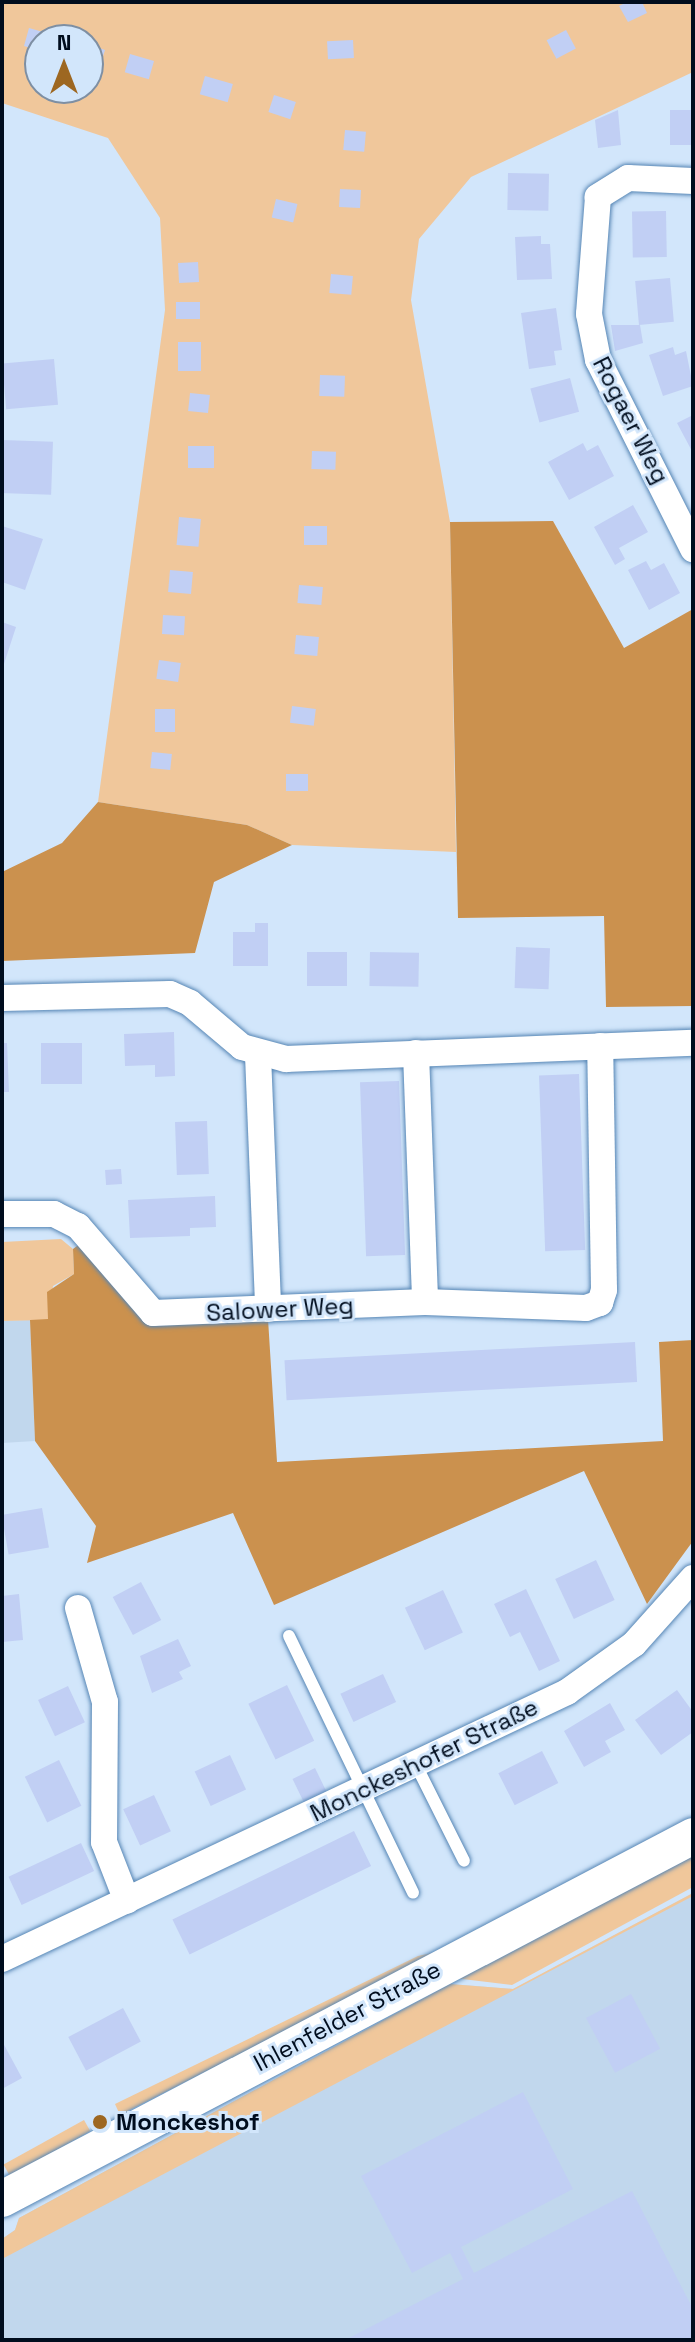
<!DOCTYPE html>
<html>
<head>
<meta charset="utf-8">
<style>
	body { margin:0 }
	#map { position:relative; width:695px; height:2342px; overflow:hidden; background:#d2e6fb; font-family:"Space Grotesk",sans-serif }
	div>[style] { position:absolute }
	[style*='--x'] { left:calc(var(--x)*1px); top:calc(var(--y)*1px); width:calc(var(--w)*1px); rotate:calc(var(--a)*1deg) }
	.built>* { inset:0; background:#c1d7ed }
	.green>* { inset:0; background:#f0c79b; transform-origin:0 0 }
	.forest>* { inset:0; background:#cb914e }
	.building>* { inset:0; background:#c1cff4; transform-origin:0 0 }
	.roads { filter:drop-shadow(0 0 2px #5686b5) drop-shadow(0 0 2px #5686b5) }
	.service>* { height:12px; margin:-6px; padding:0 6px; transform-origin:6px; border-radius:6px; background:#fff }
	.minor>* { height:26px; margin:-13px; padding:0 13px; transform-origin:13px; border-radius:13px; background:#fff }
	.secondary>* { height:36px; margin:-18px; padding:0 18px; transform-origin:18px; border-radius:18px; background:#fff }
	.dots>* { width:22px; height:22px; translate:-50% -50%; box-sizing:border-box; border:4px solid #d2e6fb; border-radius:50% }
	span { translate:-50% -50%; white-space:nowrap; text-align:center; line-height:1.15; -webkit-text-stroke:6px #d2e6fb; paint-order:stroke }
	.street-label { font-size:24px; color:#000d1e }
	.poi-label { font-size:24px; color:#000d1e; font-weight:700 }
	.left { translate:0 -50%; text-align:left }
	.frame { position:absolute; inset:0; border:4px solid #000d1e; pointer-events:none }
	.north { position:absolute; left:24px; top:24px; width:80px; height:80px; box-sizing:border-box; background:#d2e6fb; border:2px solid #7e8fa3; border-radius:50%; rotate:0deg; font-size:22px; font-weight:700; line-height:32px; text-align:center; color:#000d1e }
	.north::after { content:''; display:block; margin:auto; width:28px; height:36px; background:#9d6721; clip-path:polygon(50% 0,100% 100%,50% 72%,0 100%) }
</style>
</head>
<body>
<div id="map">
	<div class="built">
		<div style="clip-path:polygon(30px 1320px,35px 1441px,2px 1443px,2px 1321px)"></div>
		<div style="clip-path:polygon(693px 1893px,693px 2340px,2px 2340px,2px 2239px,15px 2230px,19px 2218px,450px 1984px,513px 1989px)"></div>
	</div>
	<div class="green">
		<div style="clip-path:polygon(evenodd,2px 2px,693px 2px,693px 72px,471px 177px,419px 239px,411px 300px,450px 522px,456px 852px,292px 845px,247px 825px,98px 802px,165px 310px,160px 218px,108px 138px,2px 103px,2px 2px,40px 40px,88px 40px,88px 88px,40px 88px,40px 40px)"></div>
		<div style="clip-path:polygon(61px 1239px,73px 1249px,74px 1274px,53px 1286px,48px 1320px,2px 1321px,2px 1242px)"></div>
		<div style="clip-path:polygon(693px 1847px,693px 1887px,512px 1985px,454px 1978px)"></div>
		<div style="clip-path:polygon(693px 1893px,693px 1896px,2px 2259px,2px 2239px,15px 2230px,19px 2218px,450px 1984px,513px 1989px)"></div>
		<div style="clip-path:polygon(445px 1950px,120px 2115px,115px 2104px,418px 1956px)"></div>
		<div style="left:84px;top:2120px;width:13px;height:92px;rotate:61deg"></div>
	</div>
	<div class="forest">
		<div style="clip-path:polygon(553px 521px,624px 648px,693px 609px,693px 1006px,606px 1007px,604px 916px,458px 918px,450px 522px)"></div>
		<div style="clip-path:polygon(98px 802px,247px 825px,292px 845px,214px 882px,195px 953px,2px 961px,2px 872px,62px 843px)"></div>
		<div style="clip-path:polygon(81px 1243px,139px 1315px,268px 1319px,277px 1462px,663px 1441px,659px 1342px,693px 1340px,693px 1541px,647px 1604px,584px 1471px,274px 1605px,233px 1513px,87px 1563px,96px 1526px,35px 1441px,30px 1320px,48px 1319px,47px 1292px,74px 1274px,73px 1249px)"></div>
	</div>
	<div class="building">
		<div style="clip-path:polygon(627px 2px,642px 2px,647px 13px,628px 22px,619px 6px)"></div>
		<div style="clip-path:polygon(29px 28px,50px 34px,40px 40px,40px 51px,24px 46px)"></div>
		<div style="left:566px;top:30px;width:21px;height:22px;rotate:62deg"></div>
		<div style="left:353px;top:40px;width:18px;height:26px;rotate:87deg"></div>
		<div style="clip-path:polygon(88px 44px,105px 50px,100px 66px,88px 63px)"></div>
		<div style="left:130px;top:54px;width:25px;height:19px;rotate:16deg"></div>
		<div style="left:205px;top:76px;width:29px;height:19px;rotate:16deg"></div>
		<div style="left:274px;top:95px;width:23px;height:18px;rotate:18deg"></div>
		<div style="clip-path:polygon(618px 110px,621px 145px,598px 148px,595px 120px)"></div>
		<div style="left:693px;top:110px;width:35px;height:23px;rotate:90deg"></div>
		<div style="left:345px;top:130px;width:21px;height:20px;rotate:5deg"></div>
		<div style="left:508px;top:173px;width:41px;height:37px;rotate:1deg"></div>
		<div style="left:340px;top:189px;width:21px;height:18px;rotate:3deg"></div>
		<div style="left:276px;top:199px;width:22px;height:19px;rotate:13deg"></div>
		<div style="left:666px;top:211px;width:46px;height:34px;rotate:89deg"></div>
		<div style="clip-path:polygon(541px 236px,541px 244px,550px 244px,552px 279px,517px 280px,515px 237px)"></div>
		<div style="left:198px;top:262px;width:20px;height:20px;rotate:87deg"></div>
		<div style="left:331px;top:274px;width:22px;height:19px;rotate:5deg"></div>
		<div style="left:670px;top:278px;width:44px;height:35px;rotate:85deg"></div>
		<div style="left:176px;top:302px;width:24px;height:17px"></div>
		<div style="clip-path:polygon(556px 308px,562px 350px,554px 351px,556px 365px,529px 369px,521px 313px)"></div>
		<div style="clip-path:polygon(611px 325px,640px 325px,643px 343px,615px 351px)"></div>
		<div style="left:178px;top:342px;width:23px;height:29px"></div>
		<div style="clip-path:polygon(673px 347px,675px 355px,686px 351px,693px 386px,663px 396px,649px 355px)"></div>
		<div style="left:54px;top:359px;width:46px;height:52px;rotate:85deg"></div>
		<div style="left:320px;top:375px;width:25px;height:21px;rotate:2deg"></div>
		<div style="left:570px;top:378px;width:35px;height:41px;rotate:75deg"></div>
		<div style="left:190px;top:393px;width:20px;height:18px;rotate:6deg"></div>
		<div style="clip-path:polygon(693px 415px,693px 453px,677px 423px)"></div>
		<div style="left:2px;top:440px;width:51px;height:53px;rotate:2deg"></div>
		<div style="clip-path:polygon(583px 443px,587px 451px,598px 445px,614px 476px,569px 500px,548px 462px)"></div>
		<div style="left:188px;top:446px;width:26px;height:22px"></div>
		<div style="left:312px;top:451px;width:24px;height:18px;rotate:2deg"></div>
		<div style="clip-path:polygon(633px 505px,648px 532px,619px 548px,625px 559px,615px 565px,594px 527px)"></div>
		<div style="left:179px;top:517px;width:22px;height:28px;rotate:5deg"></div>
		<div style="clip-path:polygon(2px 526px,43px 539px,25px 590px,2px 582px)"></div>
		<div style="left:304px;top:526px;width:23px;height:19px"></div>
		<div style="clip-path:polygon(646px 561px,651px 570px,664px 563px,680px 593px,649px 610px,628px 570px)"></div>
		<div style="left:170px;top:570px;width:23px;height:22px;rotate:5deg"></div>
		<div style="left:299px;top:585px;width:24px;height:18px;rotate:5deg"></div>
		<div style="left:163px;top:615px;width:22px;height:19px;rotate:3deg"></div>
		<div style="clip-path:polygon(2px 622px,16px 627px,3px 667px,2px 667px)"></div>
		<div style="left:296px;top:635px;width:23px;height:19px;rotate:5deg"></div>
		<div style="left:159px;top:660px;width:22px;height:19px;rotate:8deg"></div>
		<div style="left:292px;top:706px;width:24px;height:17px;rotate:7deg"></div>
		<div style="left:155px;top:709px;width:20px;height:23px"></div>
		<div style="left:152px;top:752px;width:20px;height:16px;rotate:6deg"></div>
		<div style="left:286px;top:774px;width:22px;height:17px"></div>
		<div style="clip-path:polygon(255px 923px,268px 923px,268px 966px,233px 966px,233px 932px,255px 932px)"></div>
		<div style="left:516px;top:947px;width:34px;height:41px;rotate:2deg"></div>
		<div style="left:307px;top:952px;width:40px;height:34px"></div>
		<div style="left:370px;top:952px;width:49px;height:34px;rotate:1deg"></div>
		<div style="clip-path:polygon(174px 1032px,175px 1076px,155px 1077px,155px 1065px,125px 1066px,124px 1034px)"></div>
		<div style="clip-path:polygon(2px 1043px,7px 1043px,9px 1092px,2px 1092px)"></div>
		<div style="left:82px;top:1043px;width:41px;height:41px;rotate:90deg"></div>
		<div style="left:579px;top:1074px;width:176px;height:40px;rotate:88deg"></div>
		<div style="left:399px;top:1081px;width:174px;height:39px;rotate:88deg"></div>
		<div style="left:207px;top:1121px;width:53px;height:32px;rotate:88deg"></div>
		<div style="left:121px;top:1169px;width:15px;height:16px;rotate:86deg"></div>
		<div style="clip-path:polygon(215px 1196px,216px 1227px,190px 1228px,190px 1236px,130px 1238px,128px 1200px)"></div>
		<div style="left:635px;top:1342px;width:40px;height:351px;rotate:87deg"></div>
		<div style="left:42px;top:1508px;width:40px;height:41px;rotate:80deg"></div>
		<div style="left:596px;top:1560px;width:44px;height:45px;rotate:65deg"></div>
		<div style="left:141px;top:1582px;width:43px;height:32px;rotate:62deg"></div>
		<div style="clip-path:polygon(526px 1589px,560px 1661px,539px 1671px,520px 1632px,510px 1637px,494px 1604px)"></div>
		<div style="left:443px;top:1590px;width:47px;height:42px;rotate:65deg"></div>
		<div style="clip-path:polygon(19px 1594px,23px 1640px,2px 1642px,2px 1596px)"></div>
		<div style="clip-path:polygon(178px 1639px,191px 1666px,179px 1672px,183px 1679px,152px 1693px,140px 1656px)"></div>
		<div style="left:383px;top:1674px;width:31px;height:47px;rotate:65deg"></div>
		<div style="left:287px;top:1685px;width:62px;height:43px;rotate:64deg"></div>
		<div style="left:68px;top:1686px;width:40px;height:33px;rotate:65deg"></div>
		<div style="clip-path:polygon(677px 1690px,693px 1712px,693px 1732px,661px 1755px,635px 1720px)"></div>
		<div style="clip-path:polygon(610px 1703px,625px 1730px,605px 1741px,611px 1752px,584px 1767px,564px 1731px)"></div>
		<div style="left:542px;top:1751px;width:36px;height:49px;rotate:63deg"></div>
		<div style="left:230px;top:1755px;width:38px;height:39px;rotate:65deg"></div>
		<div style="left:59px;top:1760px;width:51px;height:38px;rotate:64deg"></div>
		<div style="left:315px;top:1768px;width:30px;height:25px;rotate:64deg"></div>
		<div style="left:154px;top:1795px;width:40px;height:34px;rotate:65deg"></div>
		<div style="left:354px;top:1831px;width:39px;height:202px;rotate:64deg"></div>
		<div style="left:81px;top:1843px;width:31px;height:80px;rotate:65deg"></div>
		<div style="left:631px;top:1994px;width:62px;height:51px;rotate:62deg"></div>
		<div style="left:123px;top:2008px;width:38px;height:62px;rotate:62deg"></div>
		<div style="clip-path:polygon(2px 2041px,22px 2078px,2px 2089px)"></div>
		<div style="clip-path:polygon(523px 2092px,573px 2189px,461px 2247px,474px 2273px,632px 2191px,693px 2309px,693px 2340px,345px 2340px,463px 2279px,450px 2253px,412px 2273px,361px 2176px)"></div>
	</div>
	<div class="roads">
		<div class="service">
			<div style="--x:289;--y:1636;--w:285;--a:64.2"></div>
			<div style="--x:416;--y:1765;--w:107;--a:63.4"></div>
		</div>
		<div class="minor">
			<div style="--x:693;--y:181;--w:65;--a:-177.4"></div>
			<div style="--x:628;--y:178;--w:36;--a:148"></div>
			<div style="--x:598;--y:197;--w:117;--a:94.4"></div>
			<div style="--x:589;--y:314;--w:47;--a:78.9"></div>
			<div style="--x:598;--y:360;--w:212;--a:63.3"></div>
			<div style="--x:2;--y:998;--w:168;--a:-1.4"></div>
			<div style="--x:170;--y:994;--w:22;--a:24"></div>
			<div style="--x:190;--y:1003;--w:68;--a:40.2"></div>
			<div style="--x:242;--y:1047;--w:46;--a:15.3"></div>
			<div style="--x:286;--y:1059;--w:407;--a:-2.3"></div>
			<div style="--x:416;--y:1053;--w:249;--a:87.9"></div>
			<div style="--x:258;--y:1055;--w:254;--a:87.7"></div>
			<div style="--x:2;--y:1214;--w:52;--a:0"></div>
			<div style="--x:54;--y:1214;--w:27;--a:27"></div>
			<div style="--x:78;--y:1226;--w:115;--a:49.2"></div>
			<div style="--x:153;--y:1313;--w:272;--a:-2.3"></div>
			<div style="--x:425;--y:1302;--w:161;--a:2.1"></div>
			<div style="--x:586;--y:1308;--w:15;--a:-20"></div>
			<div style="--x:600;--y:1303;--w:14;--a:-73"></div>
			<div style="--x:604;--y:1290;--w:244;--a:-90.9"></div>
			<div style="--x:78;--y:1608;--w:98;--a:74"></div>
			<div style="--x:105;--y:1702;--w:140;--a:90.4"></div>
			<div style="--x:104;--y:1842;--w:63;--a:68.7"></div>
			<div style="--x:2;--y:1959;--w:625;--a:-25.29"></div>
			<div style="--x:567;--y:1692;--w:82;--a:-35.6"></div>
			<div style="--x:634;--y:1644;--w:89;--a:-48.2"></div>
		</div>
		<div class="secondary">
			<div style="--x:2;--y:2199;--w:781;--a:-27.71"></div>
		</div>
	</div>
	<div class="dots">
		<div style="left:100px;top:2122px;background:#9d6721"></div>
	</div>
	<div class="street-label">
		<span style="left:631px;top:420px;rotate:63deg">Rogaer Weg</span>
		<span style="left:280px;top:1309px;rotate:-3deg">Salower Weg</span>
		<span style="left:424px;top:1760px;rotate:-26deg">Monckeshofer Straße</span>
		<span style="left:347px;top:2016px;rotate:-28deg">Ihlenfelder Straße</span>
	</div>
	<div class="poi-label">
		<span class="left" style="left:116px;top:2122px">Monckeshof</span>
	</div>
	<div class="frame"></div>
	<div class="north">N</div>
</div>
</body>
</html>
